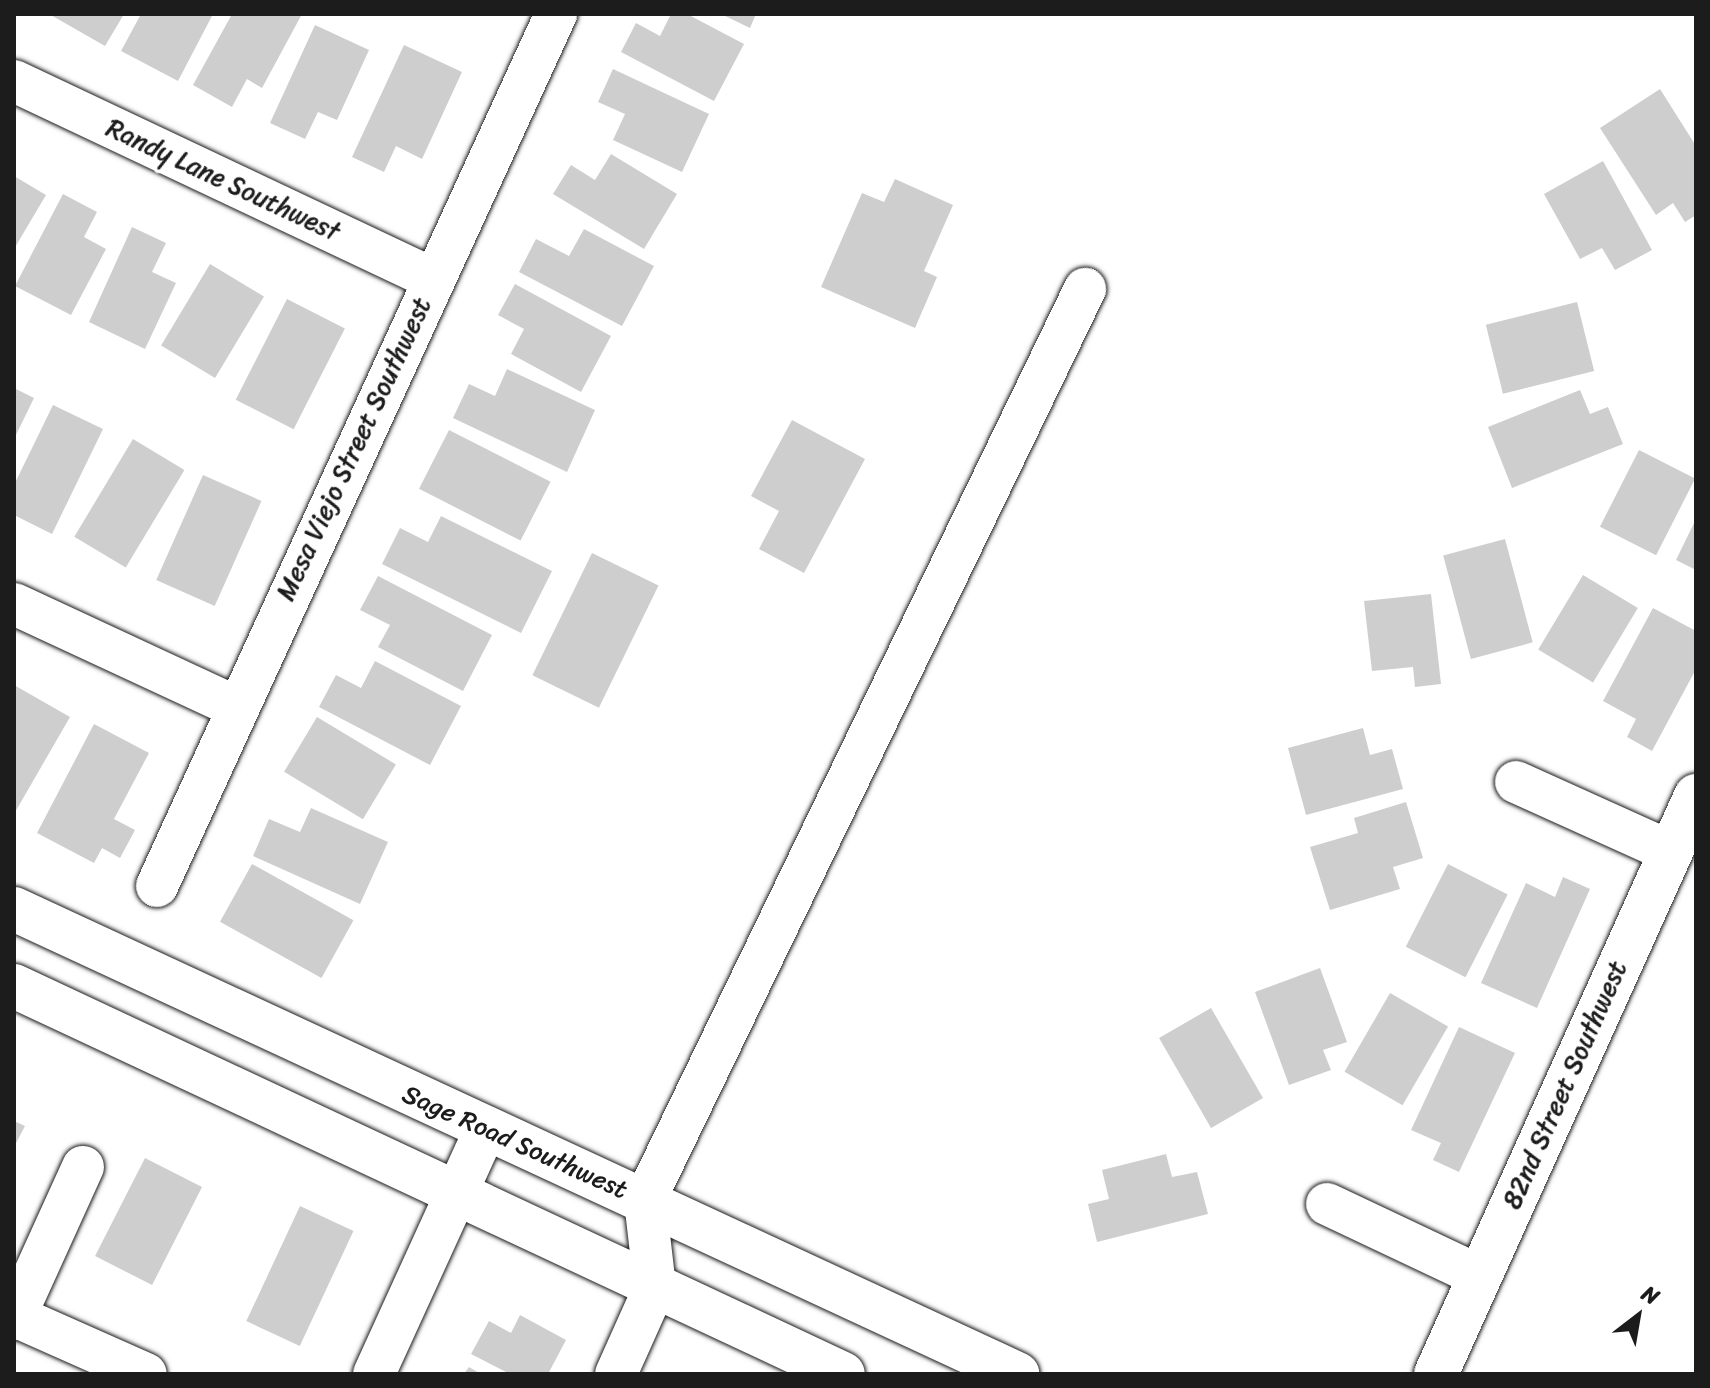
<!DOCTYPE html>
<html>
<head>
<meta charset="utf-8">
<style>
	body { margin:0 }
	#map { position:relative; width:1710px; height:1388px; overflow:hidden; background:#fff; font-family:Sriracha,sans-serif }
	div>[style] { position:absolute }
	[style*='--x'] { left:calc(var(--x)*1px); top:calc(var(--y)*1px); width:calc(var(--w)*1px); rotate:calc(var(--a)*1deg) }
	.building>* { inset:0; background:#cecece; transform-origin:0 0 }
	.roads { filter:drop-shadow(0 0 2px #1c1c1c) drop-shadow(0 0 2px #1c1c1c) }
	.minor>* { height:42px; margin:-21px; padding:0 21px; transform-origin:21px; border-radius:21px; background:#fff }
	.tertiary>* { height:44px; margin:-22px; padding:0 22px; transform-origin:22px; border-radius:22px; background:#fff }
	span { translate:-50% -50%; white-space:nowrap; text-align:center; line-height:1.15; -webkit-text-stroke:7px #fff; paint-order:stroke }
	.street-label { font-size:26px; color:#1c1c1c }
	.frame { position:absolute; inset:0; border:16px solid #1c1c1c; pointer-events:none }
	.north { position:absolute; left:1598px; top:1276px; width:80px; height:80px; -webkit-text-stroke:6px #fff; paint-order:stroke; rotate:31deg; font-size:22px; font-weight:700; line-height:32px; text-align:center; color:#1c1c1c }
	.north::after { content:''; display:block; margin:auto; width:28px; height:36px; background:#1c1c1c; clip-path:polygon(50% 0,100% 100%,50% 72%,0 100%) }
</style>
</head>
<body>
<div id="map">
	<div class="building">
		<div style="clip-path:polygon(49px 14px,124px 14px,105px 46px)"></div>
		<div style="clip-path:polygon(141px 14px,213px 14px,178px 81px,121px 51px)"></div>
		<div style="clip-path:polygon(232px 14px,302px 14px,262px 88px,247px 79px,232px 107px,193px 85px)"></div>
		<div style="clip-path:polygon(671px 14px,687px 14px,744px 44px,714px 101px,621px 52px,636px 23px,660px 36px)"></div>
		<div style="clip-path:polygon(721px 14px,756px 14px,750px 28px)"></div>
		<div style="clip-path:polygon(315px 25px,369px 50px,337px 120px,318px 112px,305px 139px,270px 123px)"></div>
		<div style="clip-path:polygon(404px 45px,462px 72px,422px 159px,396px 146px,384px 172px,352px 157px)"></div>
		<div style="clip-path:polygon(613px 69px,709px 114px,682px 172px,613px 140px,625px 114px,598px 102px)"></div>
		<div style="clip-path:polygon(1660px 89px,1696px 146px,1696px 215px,1685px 222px,1673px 203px,1656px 215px,1600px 128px)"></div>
		<div style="clip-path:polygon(611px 154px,677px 194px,644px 249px,553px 194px,571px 165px,595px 180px)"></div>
		<div style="clip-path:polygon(1603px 161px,1652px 250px,1615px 270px,1602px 248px,1580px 259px,1544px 194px)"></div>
		<div style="clip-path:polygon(14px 176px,46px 195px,14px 249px)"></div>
		<div style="clip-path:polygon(895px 179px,953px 205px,924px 271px,937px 277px,915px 328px,821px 287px,862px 193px,884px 202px)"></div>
		<div style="clip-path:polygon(63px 194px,97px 212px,84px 237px,106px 249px,71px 315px,15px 286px)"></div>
		<div style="clip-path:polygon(132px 227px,166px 243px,152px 272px,176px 283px,145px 349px,89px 322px)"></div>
		<div style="clip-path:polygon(584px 229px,654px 266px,622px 326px,519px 272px,536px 239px,569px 256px)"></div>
		<div style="left:210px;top:264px;width:63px;height:95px;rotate:31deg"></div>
		<div style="clip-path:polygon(515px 284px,611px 336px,581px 392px,511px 354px,524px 329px,498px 315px)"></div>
		<div style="left:287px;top:299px;width:65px;height:113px;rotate:27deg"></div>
		<div style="left:1577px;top:302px;width:71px;height:94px;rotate:76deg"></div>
		<div style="clip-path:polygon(507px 369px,595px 410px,567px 472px,453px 418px,469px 384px,495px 396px)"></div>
		<div style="clip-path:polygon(14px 388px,34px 398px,14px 439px)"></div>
		<div style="clip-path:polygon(1580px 390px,1590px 414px,1608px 407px,1623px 444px,1512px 488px,1488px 427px)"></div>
		<div style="clip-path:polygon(53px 405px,103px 429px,52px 534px,14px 515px,14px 485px)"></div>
		<div style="clip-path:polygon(792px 420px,865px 459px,804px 573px,759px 549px,779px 511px,751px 496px)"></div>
		<div style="left:449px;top:430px;width:114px;height:66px;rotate:27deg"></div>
		<div style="left:133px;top:439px;width:60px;height:114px;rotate:31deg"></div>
		<div style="left:1639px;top:450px;width:63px;height:86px;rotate:27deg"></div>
		<div style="left:203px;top:475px;width:64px;height:115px;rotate:24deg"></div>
		<div style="clip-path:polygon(441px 516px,552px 571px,521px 633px,382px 564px,400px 528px,428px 542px)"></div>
		<div style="clip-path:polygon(1696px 519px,1696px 570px,1676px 560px)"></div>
		<div style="left:1505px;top:539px;width:107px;height:64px;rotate:75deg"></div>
		<div style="left:592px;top:553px;width:74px;height:136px;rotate:26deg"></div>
		<div style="left:1583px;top:575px;width:64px;height:87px;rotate:31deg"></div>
		<div style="clip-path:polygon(378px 576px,492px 635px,463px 691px,378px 647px,390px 625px,360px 610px)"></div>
		<div style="clip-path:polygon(1431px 594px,1441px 684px,1415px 687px,1413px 667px,1372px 671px,1364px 601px)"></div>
		<div style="clip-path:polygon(1653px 608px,1696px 631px,1696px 669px,1652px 751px,1627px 737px,1636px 719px,1603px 701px)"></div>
		<div style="clip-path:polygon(375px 661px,461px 706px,430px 765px,319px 707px,336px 675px,361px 688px)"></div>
		<div style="clip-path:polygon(14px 685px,70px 717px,14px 814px)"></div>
		<div style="left:317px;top:717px;width:92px;height:64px;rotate:31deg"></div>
		<div style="clip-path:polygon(94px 724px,149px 753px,114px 819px,135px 830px,120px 858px,102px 848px,94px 863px,37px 833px)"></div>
		<div style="clip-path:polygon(1363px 728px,1370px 755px,1392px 749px,1403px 789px,1306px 815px,1288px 748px)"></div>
		<div style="clip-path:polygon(1406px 802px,1423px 858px,1393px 867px,1400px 889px,1330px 910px,1310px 847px,1358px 833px,1354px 818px)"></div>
		<div style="clip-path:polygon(311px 808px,388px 842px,360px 904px,253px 856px,269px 819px,300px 832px)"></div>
		<div style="left:252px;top:864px;width:116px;height:66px;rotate:29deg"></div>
		<div style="left:1448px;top:864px;width:67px;height:93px;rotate:27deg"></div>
		<div style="clip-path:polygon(1563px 877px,1590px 889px,1537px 1008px,1481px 983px,1526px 883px,1555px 897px)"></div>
		<div style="clip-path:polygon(1320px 968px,1347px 1042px,1323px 1050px,1331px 1070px,1289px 1085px,1255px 992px)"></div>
		<div style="left:1390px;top:993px;width:67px;height:91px;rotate:30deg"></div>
		<div style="left:1211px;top:1008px;width:104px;height:60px;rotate:60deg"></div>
		<div style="clip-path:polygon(1459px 1027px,1515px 1053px,1459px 1172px,1433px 1160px,1441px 1143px,1411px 1130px)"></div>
		<div style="clip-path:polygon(14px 1121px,25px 1126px,14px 1147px)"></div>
		<div style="clip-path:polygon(1166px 1154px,1172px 1177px,1197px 1172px,1208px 1214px,1097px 1242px,1088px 1204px,1109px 1199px,1102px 1170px)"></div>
		<div style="left:145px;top:1158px;width:64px;height:110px;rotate:27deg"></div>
		<div style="left:300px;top:1206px;width:59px;height:127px;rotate:25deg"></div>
		<div style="clip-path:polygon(520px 1315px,566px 1340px,548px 1374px,510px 1374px,471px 1354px,489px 1321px,511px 1333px)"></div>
		<div style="clip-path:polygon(469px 1367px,481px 1374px,464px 1374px)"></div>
	</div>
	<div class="roads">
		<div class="minor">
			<div style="--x:14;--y:81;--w:463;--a:25.3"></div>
			<div style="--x:14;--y:604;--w:245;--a:24.9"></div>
			<div style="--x:1516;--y:782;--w:170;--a:24.3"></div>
			<div style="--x:157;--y:886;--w:959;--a:-65.41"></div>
			<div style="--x:1327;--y:1204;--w:168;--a:25.3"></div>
			<div style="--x:15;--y:1316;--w:143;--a:23.9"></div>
			<div style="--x:14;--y:1319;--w:167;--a:-65.6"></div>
			<div style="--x:374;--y:1374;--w:268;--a:-65.5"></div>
			<div style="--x:616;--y:1374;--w:95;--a:-65.9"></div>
			<div style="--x:655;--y:1287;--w:88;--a:-96.6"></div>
			<div style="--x:645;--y:1200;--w:1012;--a:-64.22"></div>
		</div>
		<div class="tertiary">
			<div style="--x:14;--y:909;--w:1106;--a:24.87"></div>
			<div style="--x:14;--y:986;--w:915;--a:25.08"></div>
			<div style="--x:1436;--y:1374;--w:634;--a:-65.78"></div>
		</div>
	</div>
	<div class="street-label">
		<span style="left:223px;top:180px;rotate:25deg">Randy Lane Southwest</span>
		<span style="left:354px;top:449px;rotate:-65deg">Mesa Viejo Street Southwest</span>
		<span style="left:1565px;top:1085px;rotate:-66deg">82nd Street Southwest</span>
		<span style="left:515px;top:1142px;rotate:24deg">Sage Road Southwest</span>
	</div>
	<div class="frame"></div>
	<div class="north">N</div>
</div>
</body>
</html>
